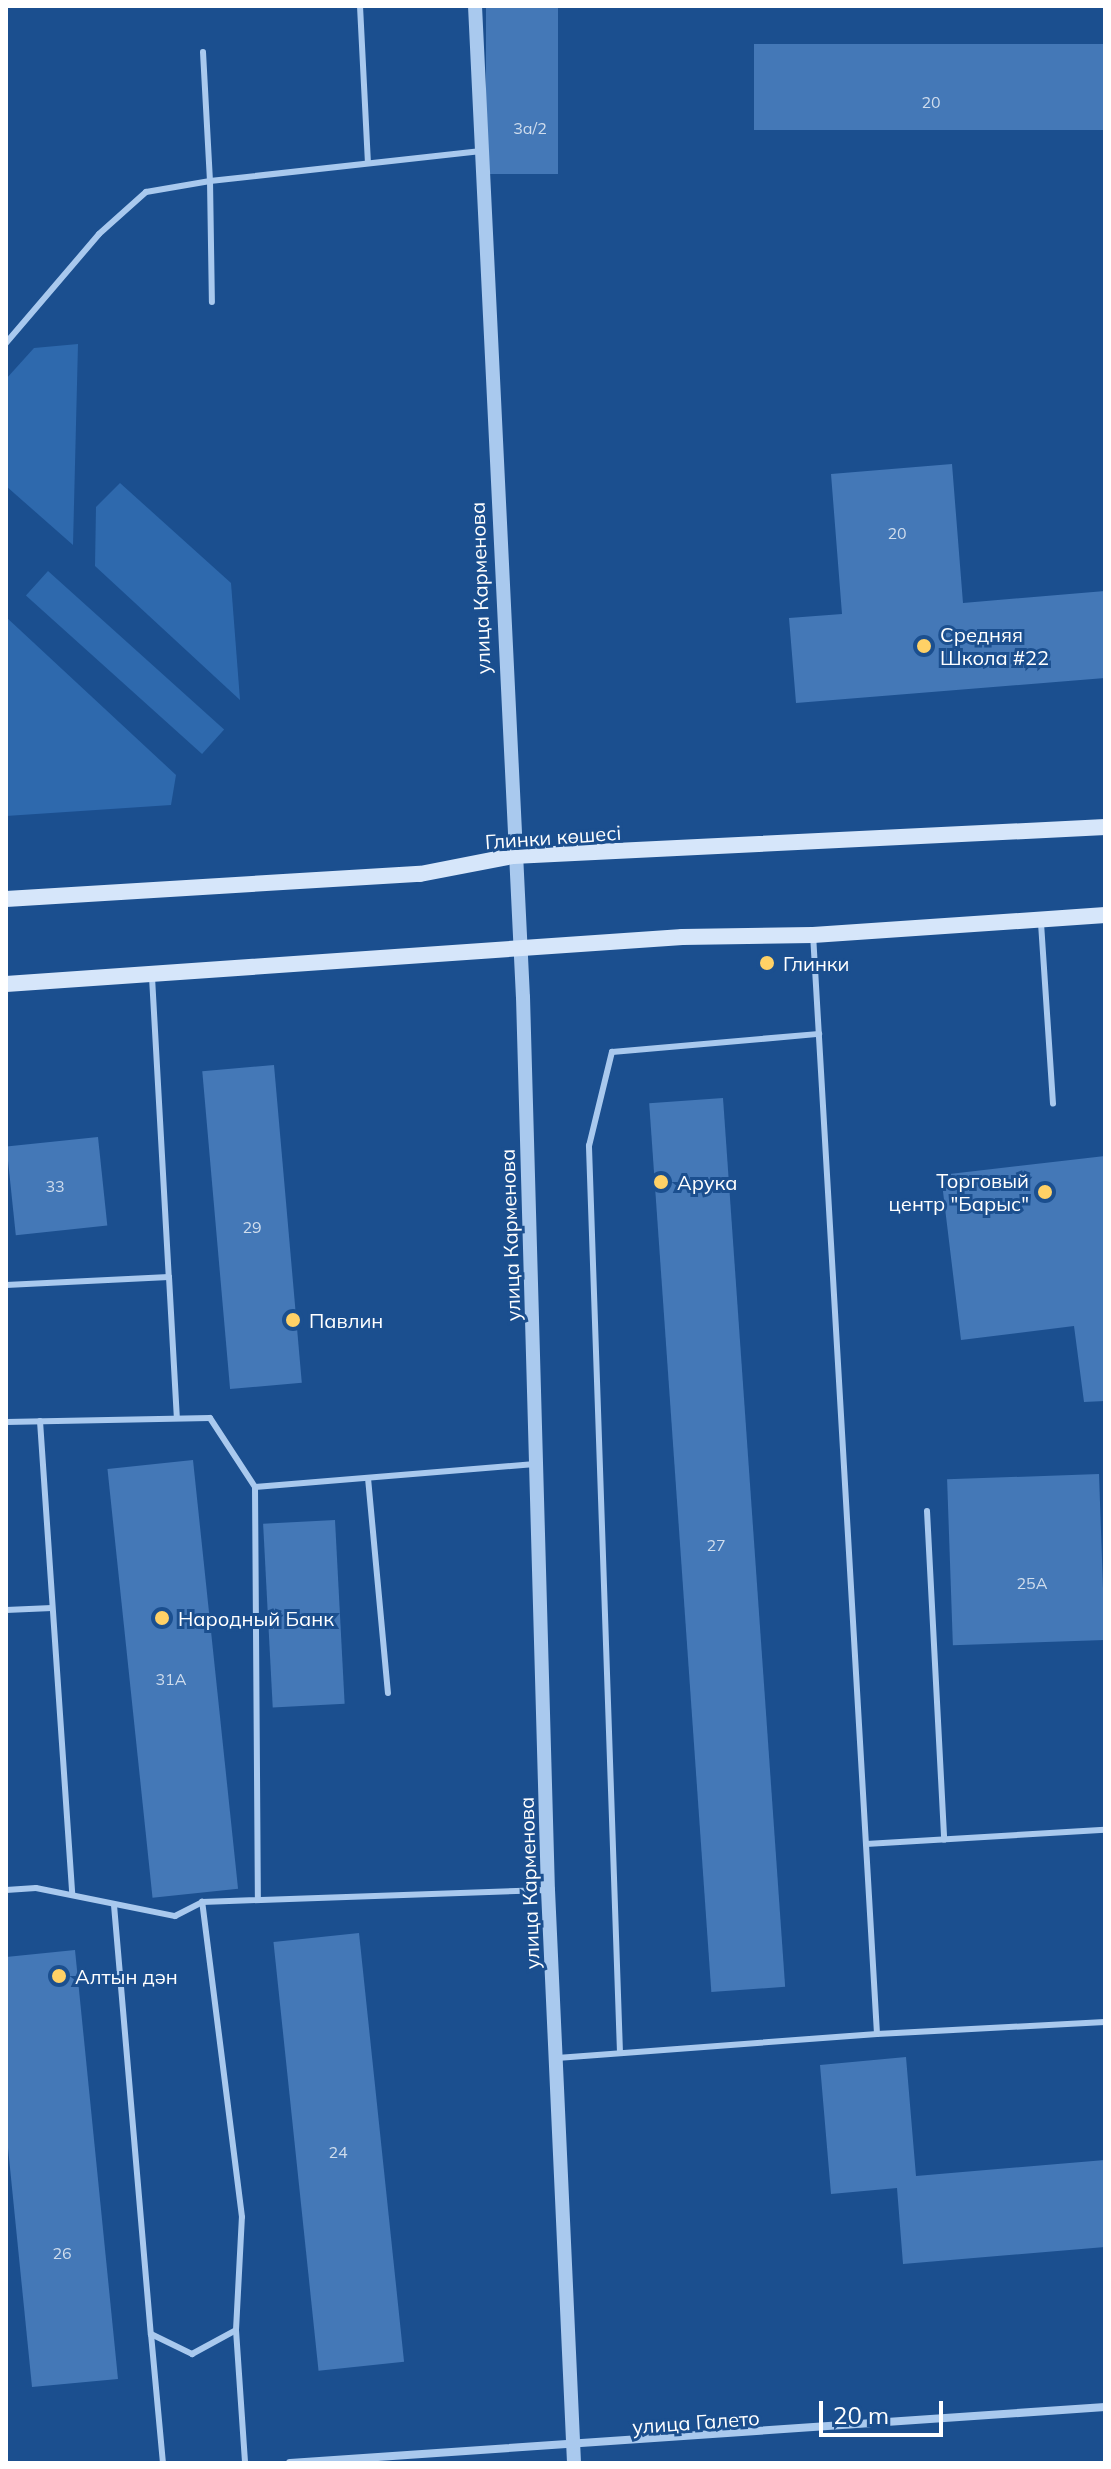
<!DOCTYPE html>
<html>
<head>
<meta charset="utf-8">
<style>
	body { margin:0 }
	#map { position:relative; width:1111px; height:2469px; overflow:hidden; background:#1b4f8f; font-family:Mulish,sans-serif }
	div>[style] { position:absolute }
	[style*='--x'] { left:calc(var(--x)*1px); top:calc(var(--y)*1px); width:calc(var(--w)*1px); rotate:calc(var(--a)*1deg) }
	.green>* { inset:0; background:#2e69ad; transform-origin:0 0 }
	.building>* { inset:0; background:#4478b7; transform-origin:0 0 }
	.service>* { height:6px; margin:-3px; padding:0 3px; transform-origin:3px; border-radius:3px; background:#a9c9ee }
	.minor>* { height:8px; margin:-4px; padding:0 4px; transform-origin:4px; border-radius:4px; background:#a9c9ee }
	.tertiary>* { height:14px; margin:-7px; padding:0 7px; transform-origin:7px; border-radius:7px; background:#a9c9ee }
	.secondary>* { height:16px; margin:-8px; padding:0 8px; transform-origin:8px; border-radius:8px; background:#d6e6fa }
	.dots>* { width:22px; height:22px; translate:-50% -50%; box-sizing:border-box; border:4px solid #1b4f8f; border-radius:50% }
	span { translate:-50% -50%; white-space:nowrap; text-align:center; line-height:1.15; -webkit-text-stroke:6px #1b4f8f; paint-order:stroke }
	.number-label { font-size:16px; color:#d0dded }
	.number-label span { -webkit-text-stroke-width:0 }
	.street-label { font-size:20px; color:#fff }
	.poi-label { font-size:20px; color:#fff }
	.left { translate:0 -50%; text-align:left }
	.right { translate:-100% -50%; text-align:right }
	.frame { position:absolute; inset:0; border:8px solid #fff; pointer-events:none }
	.scale { position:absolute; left:819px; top:2401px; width:124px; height:36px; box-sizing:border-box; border:4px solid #fff; border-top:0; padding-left:10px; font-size:24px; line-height:28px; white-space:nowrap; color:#fff; -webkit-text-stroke:6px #1b4f8f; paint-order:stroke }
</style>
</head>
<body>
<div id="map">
	<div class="green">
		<div style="clip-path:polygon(78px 344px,73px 545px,6px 486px,6px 379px,34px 348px)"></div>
		<div style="clip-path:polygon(120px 483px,231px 583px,240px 700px,95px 566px,96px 507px)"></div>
		<div style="left:48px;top:571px;width:237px;height:33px;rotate:42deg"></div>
		<div style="clip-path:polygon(6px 617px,176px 775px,171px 805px,6px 816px)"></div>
	</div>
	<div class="building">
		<div style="left:486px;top:6px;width:72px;height:168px"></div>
		<div style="left:1105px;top:44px;width:86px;height:351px;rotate:90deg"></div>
		<div style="clip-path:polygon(952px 464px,963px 603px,1105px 591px,1105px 678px,796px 703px,789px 618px,842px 614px,831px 474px)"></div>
		<div style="left:274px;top:1065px;width:319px;height:72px;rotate:85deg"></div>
		<div style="left:723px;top:1098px;width:891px;height:74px;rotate:86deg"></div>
		<div style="left:98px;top:1137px;width:89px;height:92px;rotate:84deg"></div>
		<div style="clip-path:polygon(1105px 1156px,1105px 1401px,1084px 1402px,1074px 1326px,961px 1340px,941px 1175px)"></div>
		<div style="left:193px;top:1460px;width:431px;height:86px;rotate:84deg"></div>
		<div style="left:1099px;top:1474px;width:166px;height:152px;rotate:88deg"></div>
		<div style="left:335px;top:1520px;width:184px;height:72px;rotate:87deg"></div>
		<div style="left:359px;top:1933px;width:431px;height:86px;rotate:84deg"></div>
		<div style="clip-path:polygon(75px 1950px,118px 2379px,32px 2387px,6px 2128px,6px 1957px)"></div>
		<div style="clip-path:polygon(906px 2057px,916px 2176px,1105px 2160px,1105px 2247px,903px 2264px,897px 2188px,831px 2194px,820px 2065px)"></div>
	</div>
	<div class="service">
		<div style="--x:360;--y:6;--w:156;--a:87.1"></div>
		<div style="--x:203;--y:52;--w:129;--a:86.9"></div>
		<div style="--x:210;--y:181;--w:273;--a:-6.3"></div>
		<div style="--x:6;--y:343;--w:143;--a:-49.5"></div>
		<div style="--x:99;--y:234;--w:63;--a:-41.8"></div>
		<div style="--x:146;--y:192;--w:65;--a:-9.8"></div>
		<div style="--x:210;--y:181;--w:121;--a:89.1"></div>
		<div style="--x:1041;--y:923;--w:181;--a:86.2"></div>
		<div style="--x:152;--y:977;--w:300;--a:86.8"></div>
		<div style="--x:6;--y:1285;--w:163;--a:-2.8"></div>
		<div style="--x:169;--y:1277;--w:141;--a:86.8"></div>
		<div style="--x:40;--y:1421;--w:475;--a:86.1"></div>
		<div style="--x:6;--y:1422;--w:204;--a:-1.1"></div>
		<div style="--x:210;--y:1418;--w:82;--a:56.9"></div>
		<div style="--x:255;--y:1487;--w:412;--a:89.6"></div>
		<div style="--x:368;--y:1478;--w:216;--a:84.7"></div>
		<div style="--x:255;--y:1487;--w:281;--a:-4.7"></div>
		<div style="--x:927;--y:1511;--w:329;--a:87"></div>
		<div style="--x:6;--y:1610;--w:46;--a:-2.5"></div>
		<div style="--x:866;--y:1844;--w:239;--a:-3.4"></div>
		<div style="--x:6;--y:1890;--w:30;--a:-4"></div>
		<div style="--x:36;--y:1888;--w:142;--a:11.4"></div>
		<div style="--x:175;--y:1916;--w:30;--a:-27"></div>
		<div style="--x:202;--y:1902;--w:346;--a:-2"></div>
		<div style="--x:114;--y:1905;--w:431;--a:85.1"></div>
		<div style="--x:151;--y:2334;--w:46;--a:26"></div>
		<div style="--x:192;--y:2354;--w:50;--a:-28.6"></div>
		<div style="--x:236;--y:2330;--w:113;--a:-87"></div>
		<div style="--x:242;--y:2217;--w:318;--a:-97.2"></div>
		<div style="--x:877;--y:2034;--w:228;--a:-3"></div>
		<div style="--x:620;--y:2053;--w:908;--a:-91.96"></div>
		<div style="--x:589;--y:1146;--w:97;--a:-76.3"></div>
		<div style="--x:612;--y:1052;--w:208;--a:-5"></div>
		<div style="--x:557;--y:2058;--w:321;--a:-4.3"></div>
		<div style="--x:877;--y:2034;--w:1101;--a:-93.33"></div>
		<div style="--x:236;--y:2330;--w:133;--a:86.1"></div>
		<div style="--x:151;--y:2334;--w:130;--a:84.7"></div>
	</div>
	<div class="minor">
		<div style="--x:290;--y:2463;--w:817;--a:-3.93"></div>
	</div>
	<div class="tertiary">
		<div style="--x:475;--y:6;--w:992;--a:87.23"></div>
		<div style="--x:523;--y:997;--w:893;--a:88.4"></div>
		<div style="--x:548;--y:1890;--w:574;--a:87.4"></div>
	</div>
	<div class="secondary">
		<div style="--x:6;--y:899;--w:415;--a:-3.5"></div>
		<div style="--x:420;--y:874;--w:95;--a:-11"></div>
		<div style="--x:513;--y:856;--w:593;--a:-2.8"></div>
		<div style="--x:6;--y:984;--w:678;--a:-3.98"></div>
		<div style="--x:682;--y:937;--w:131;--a:-0.9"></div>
		<div style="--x:813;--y:935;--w:293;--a:-3.9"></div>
	</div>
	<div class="dots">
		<div style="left:924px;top:646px;background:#ffd166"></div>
		<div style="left:767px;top:963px;background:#ffd166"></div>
		<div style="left:661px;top:1182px;background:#ffd166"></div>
		<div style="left:1045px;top:1192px;background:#ffd166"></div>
		<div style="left:293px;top:1320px;background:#ffd166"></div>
		<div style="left:162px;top:1618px;background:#ffd166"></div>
		<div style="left:59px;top:1976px;background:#ffd166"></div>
	</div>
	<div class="number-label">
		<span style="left:931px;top:102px">20</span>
		<span style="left:530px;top:128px">3а/2</span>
		<span style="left:897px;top:533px">20</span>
		<span style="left:55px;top:1186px">33</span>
		<span style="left:252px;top:1227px">29</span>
		<span style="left:716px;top:1545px">27</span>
		<span style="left:1032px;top:1583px">25А</span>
		<span style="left:171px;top:1679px">31А</span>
		<span style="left:338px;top:2152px">24</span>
		<span style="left:62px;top:2253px">26</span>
	</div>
	<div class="street-label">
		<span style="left:480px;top:588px;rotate:-92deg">улица Карменова</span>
		<span style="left:553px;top:837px;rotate:-4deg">Глинки көшесі</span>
		<span style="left:510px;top:1235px;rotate:-92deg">улица Карменова</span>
		<span style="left:529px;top:1883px;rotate:-92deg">улица Карменова</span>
		<span style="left:696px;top:2422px;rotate:-4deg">улица Галето</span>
	</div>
	<div class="poi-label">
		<span class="left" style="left:940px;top:646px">Средняя<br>Школа #22</span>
		<span class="left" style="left:783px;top:963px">Глинки</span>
		<span class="right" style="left:1029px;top:1192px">Торговый<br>центр "Барыс"</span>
		<span class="left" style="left:677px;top:1182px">Арука</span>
		<span class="left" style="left:309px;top:1320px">Павлин</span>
		<span class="left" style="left:178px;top:1618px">Народный Банк</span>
		<span class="left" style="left:75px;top:1976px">Алтын дән</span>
	</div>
	<div class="frame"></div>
	<div class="scale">20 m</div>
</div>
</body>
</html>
